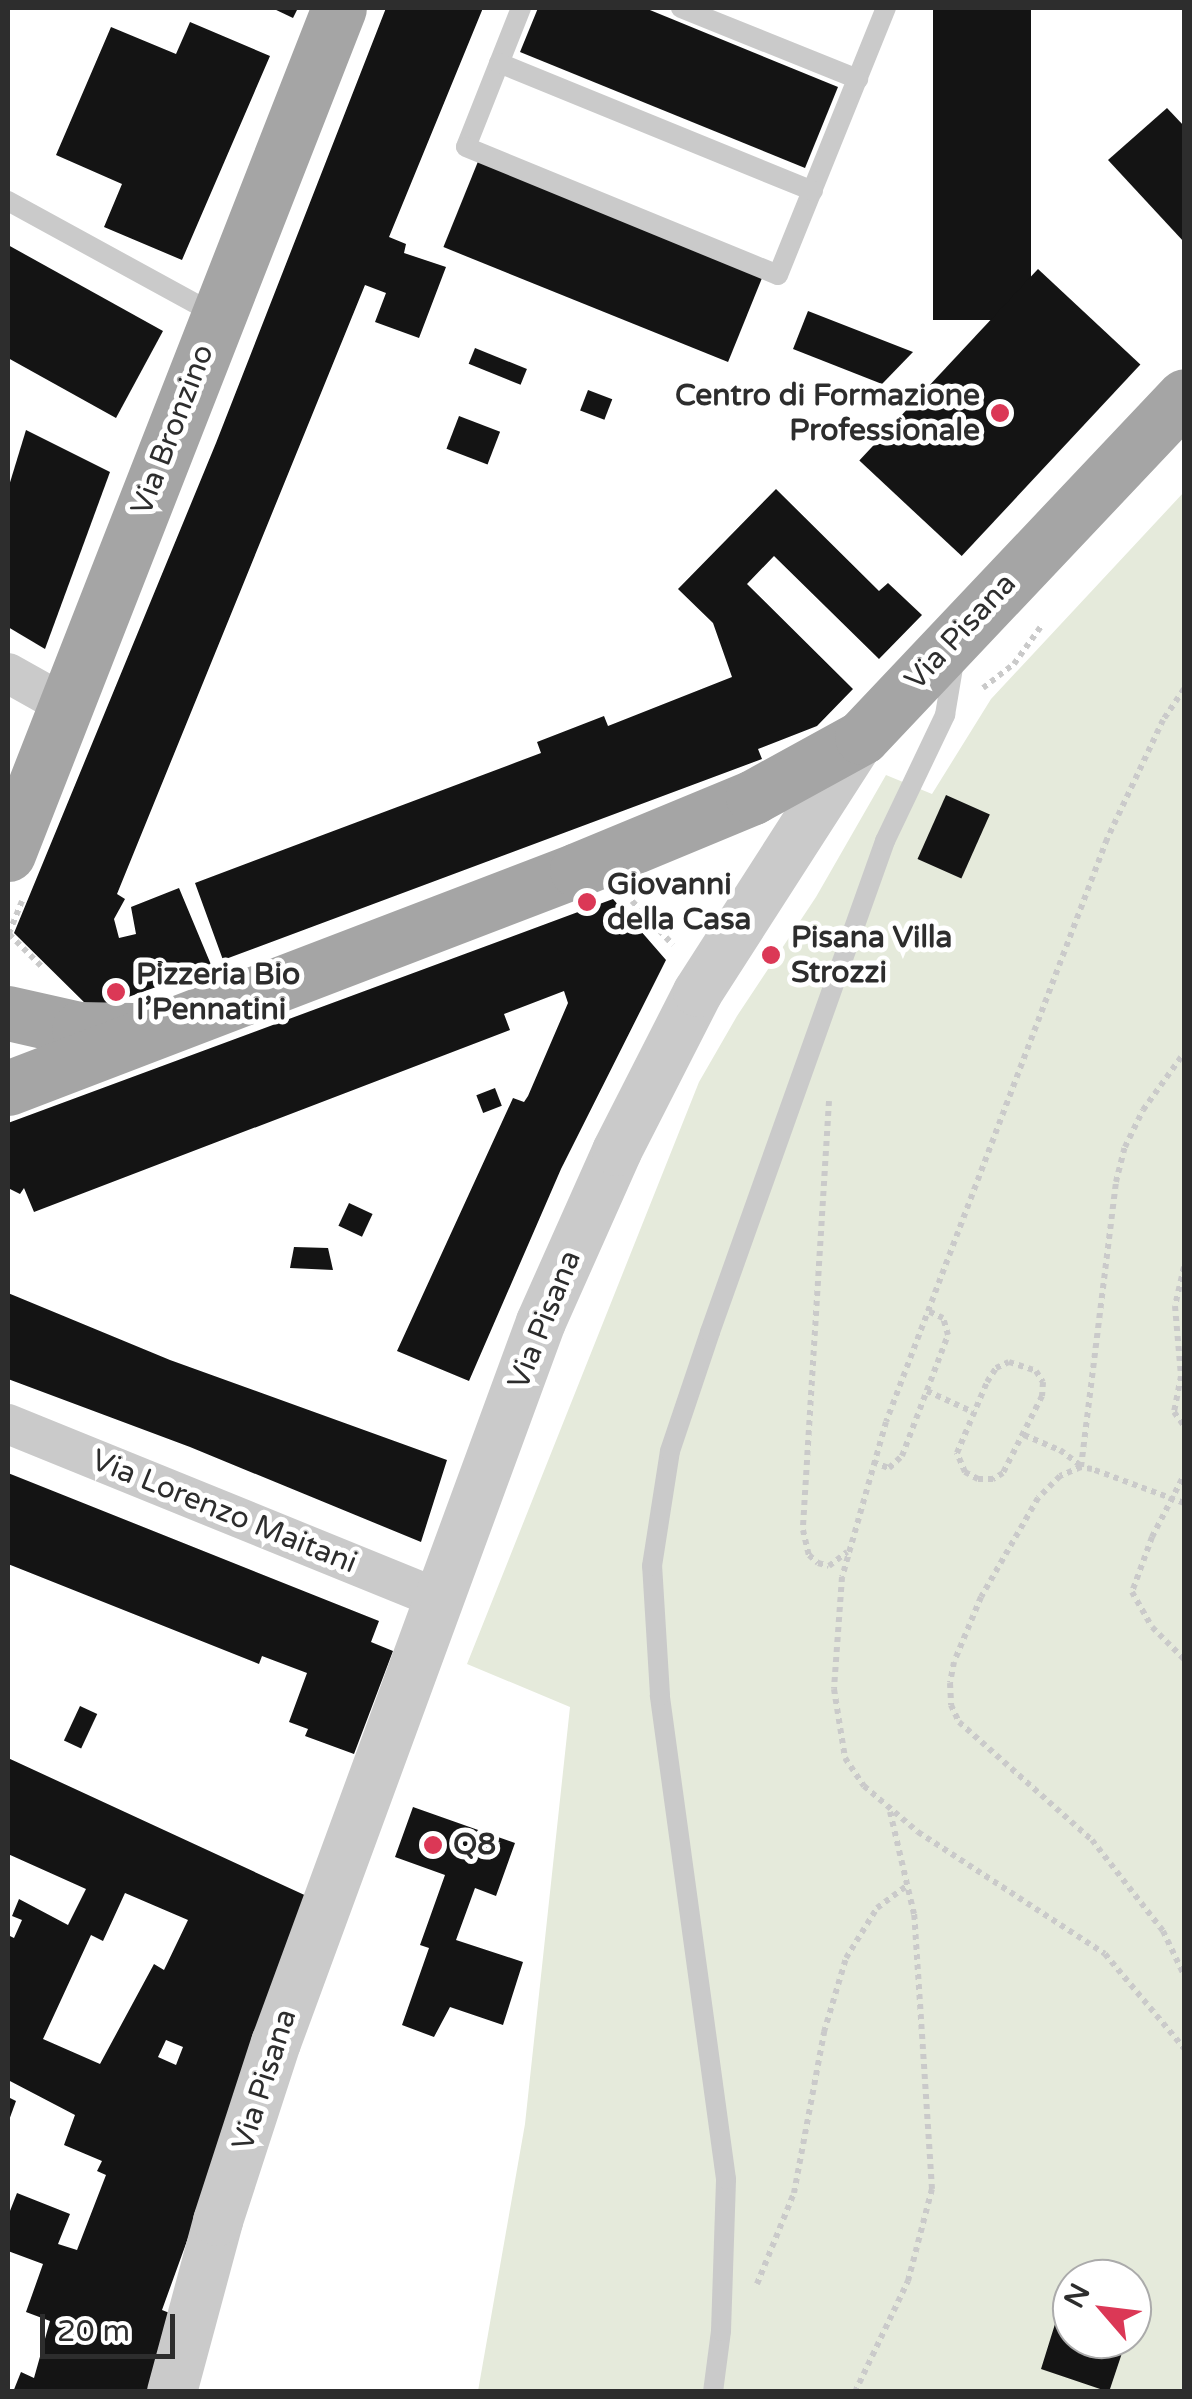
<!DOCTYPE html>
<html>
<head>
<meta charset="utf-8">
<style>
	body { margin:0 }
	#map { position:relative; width:1192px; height:2399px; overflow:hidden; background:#fff; font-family:"Varela Round",sans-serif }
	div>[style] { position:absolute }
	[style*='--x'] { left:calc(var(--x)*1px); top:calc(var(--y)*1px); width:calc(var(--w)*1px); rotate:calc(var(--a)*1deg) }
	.green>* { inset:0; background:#e5eadb }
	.building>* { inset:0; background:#141414; transform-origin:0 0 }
	.path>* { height:6px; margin-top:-3px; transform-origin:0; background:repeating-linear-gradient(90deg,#cacaca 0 5px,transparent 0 10px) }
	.service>* { height:20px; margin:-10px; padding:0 10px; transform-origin:10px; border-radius:10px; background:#cacaca }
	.minor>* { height:40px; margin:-20px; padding:0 20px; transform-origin:20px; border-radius:20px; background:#cacaca }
	.tertiary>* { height:50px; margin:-25px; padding:0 25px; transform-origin:25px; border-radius:25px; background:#cacaca }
	.primary>* { height:55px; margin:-27.5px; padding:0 27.5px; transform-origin:27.5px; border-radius:27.5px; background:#a5a5a5 }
	.path-bridge>* { height:6px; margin-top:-3px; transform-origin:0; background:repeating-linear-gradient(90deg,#cacaca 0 5px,transparent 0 10px) }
	.dots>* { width:28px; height:28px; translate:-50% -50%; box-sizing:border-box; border:5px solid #fff; border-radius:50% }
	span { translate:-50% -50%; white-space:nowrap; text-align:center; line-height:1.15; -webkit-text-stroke:10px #fff; paint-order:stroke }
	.poi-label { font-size:30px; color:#2d2d2d; font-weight:700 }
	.right { translate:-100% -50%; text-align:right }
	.left { translate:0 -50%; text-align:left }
	.street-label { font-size:30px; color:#2d2d2d }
	.frame { position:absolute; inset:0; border:10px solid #2d2d2d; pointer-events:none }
	.north { position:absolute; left:1052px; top:2259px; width:100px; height:100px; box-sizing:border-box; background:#fff; border:2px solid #ababab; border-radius:50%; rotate:298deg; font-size:28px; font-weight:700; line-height:40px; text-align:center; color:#2d2d2d }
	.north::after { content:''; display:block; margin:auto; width:35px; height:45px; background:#db3856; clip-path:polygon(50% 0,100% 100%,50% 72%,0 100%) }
	.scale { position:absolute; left:40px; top:2314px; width:135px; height:45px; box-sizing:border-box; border:5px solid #2d2d2d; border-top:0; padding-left:12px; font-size:30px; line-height:35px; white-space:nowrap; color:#2d2d2d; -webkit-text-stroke:8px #fff; paint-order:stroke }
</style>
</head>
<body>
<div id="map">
	<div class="green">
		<div style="clip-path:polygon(evenodd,1184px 492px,1184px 2391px,478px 2391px,525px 2124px,570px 1707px,467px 1664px,699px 1082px,737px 1016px,816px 897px,886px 775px,932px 794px,991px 699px,1184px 492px,1072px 2279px,1132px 2279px,1132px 2339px,1072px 2339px,1072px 2279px)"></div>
	</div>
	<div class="building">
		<div style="clip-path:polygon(272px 8px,298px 8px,293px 18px)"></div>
		<div style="clip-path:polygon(386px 8px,483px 8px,389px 237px,406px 244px,404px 253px,446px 267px,419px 338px,375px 322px,386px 293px,365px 285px,117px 894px,125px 899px,114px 919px,119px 938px,136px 934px,131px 907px,179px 888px,212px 967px,92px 1010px,14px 933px,216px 443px)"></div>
		<div style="clip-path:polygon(538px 8px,645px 8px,838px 87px,805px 168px,520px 52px)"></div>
		<div style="left:933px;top:8px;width:98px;height:312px"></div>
		<div style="clip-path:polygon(190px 22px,270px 56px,182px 260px,104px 227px,122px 184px,56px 155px,111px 27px,176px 54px)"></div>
		<div style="clip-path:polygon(1167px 108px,1184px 126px,1184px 242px,1108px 160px)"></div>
		<div style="left:479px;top:159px;width:307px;height:95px;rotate:22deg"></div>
		<div style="clip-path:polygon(8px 245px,163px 331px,116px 418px,8px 358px)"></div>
		<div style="left:1038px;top:269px;width:140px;height:262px;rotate:43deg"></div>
		<div style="clip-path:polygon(808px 311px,913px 352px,882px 384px,793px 349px)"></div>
		<div style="left:475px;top:348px;width:56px;height:17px;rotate:22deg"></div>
		<div style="left:588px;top:390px;width:26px;height:22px;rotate:21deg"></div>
		<div style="left:459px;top:416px;width:44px;height:35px;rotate:21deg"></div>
		<div style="clip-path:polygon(26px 430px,110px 472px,45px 649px,8px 627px,8px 489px)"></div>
		<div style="clip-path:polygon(776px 489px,879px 591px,888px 583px,922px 615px,879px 659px,774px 556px,747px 584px,853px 689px,817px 726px,758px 749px,762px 759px,223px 960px,195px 883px,541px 753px,537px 742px,604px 716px,608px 726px,732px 677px,713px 623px,678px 589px)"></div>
		<div style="left:946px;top:795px;width:48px;height:70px;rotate:24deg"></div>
		<div style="clip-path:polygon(613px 899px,666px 960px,561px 1169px,469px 1381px,397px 1351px,513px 1098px,524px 1102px,528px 1096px,568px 1003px,564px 991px,504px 1014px,510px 1030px,34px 1212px,24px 1188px,20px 1194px,8px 1188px,8px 1123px)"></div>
		<div style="left:495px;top:1088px;width:19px;height:20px;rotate:69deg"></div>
		<div style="left:349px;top:1203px;width:26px;height:25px;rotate:25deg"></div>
		<div style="clip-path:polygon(294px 1247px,328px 1248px,333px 1270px,290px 1268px)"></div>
		<div style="clip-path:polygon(8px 1293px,170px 1360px,447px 1460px,421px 1542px,190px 1447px,8px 1379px)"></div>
		<div style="clip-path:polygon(8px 1473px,379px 1621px,371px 1642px,393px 1651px,354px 1754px,305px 1736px,308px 1729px,289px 1722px,307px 1673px,262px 1656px,259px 1664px,8px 1564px)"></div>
		<div style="left:80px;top:1706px;width:19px;height:38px;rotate:25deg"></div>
		<div style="clip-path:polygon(evenodd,8px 1758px,311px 1898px,162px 2310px,172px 2314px,150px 2392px,13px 2392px,21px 2372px,34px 2378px,50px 2321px,26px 2312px,43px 2264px,8px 2251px,8px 2216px,17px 2193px,70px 2214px,58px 2244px,77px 2250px,106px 2175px,97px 2171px,102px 2161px,64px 2145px,75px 2115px,8px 2080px,8px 1935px,14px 1938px,22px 1920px,12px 1916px,19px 1899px,68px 1925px,86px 1889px,8px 1854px,8px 1758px,125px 1893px,188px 1920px,164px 1970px,154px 1964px,100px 2064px,43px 2039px,91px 1935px,103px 1941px,125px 1893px,8px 1758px,166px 2040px,183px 2047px,176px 2065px,158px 2057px,166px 2040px)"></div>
		<div style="clip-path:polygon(413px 1807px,515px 1843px,496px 1896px,475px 1888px,456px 1940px,523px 1962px,503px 2025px,450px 2007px,434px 2037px,402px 2025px,429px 1948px,420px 1945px,445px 1875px,395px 1857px)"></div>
		<div style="clip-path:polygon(8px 2097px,16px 2101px,8px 2123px)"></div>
		<div style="clip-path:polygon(1055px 2324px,1072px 2330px,1072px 2339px,1100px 2339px,1124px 2347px,1109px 2392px,1041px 2369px)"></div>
	</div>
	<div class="path">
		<div style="--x:983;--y:688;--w:39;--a:-38"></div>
		<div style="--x:1014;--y:664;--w:48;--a:-54.3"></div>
		<div style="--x:1184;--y:689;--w:37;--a:124"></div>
		<div style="--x:1163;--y:720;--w:132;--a:115.2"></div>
		<div style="--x:1107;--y:839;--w:623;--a:110.76"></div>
		<div style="--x:886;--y:1422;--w:161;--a:105.8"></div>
		<div style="--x:842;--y:1577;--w:112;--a:94.1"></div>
		<div style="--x:834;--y:1689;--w:70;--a:80.9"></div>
		<div style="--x:845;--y:1758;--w:34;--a:56"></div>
		<div style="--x:864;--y:1786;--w:71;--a:40.4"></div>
		<div style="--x:918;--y:1832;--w:223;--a:33.1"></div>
		<div style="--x:1105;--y:1954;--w:123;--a:50"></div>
		<div style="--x:22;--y:901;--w:35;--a:112"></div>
		<div style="--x:9;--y:934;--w:47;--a:45"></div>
		<div style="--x:632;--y:901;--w:60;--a:47"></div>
		<div style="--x:829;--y:1101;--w:430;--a:93.5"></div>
		<div style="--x:803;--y:1530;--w:26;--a:77"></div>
		<div style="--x:809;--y:1555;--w:12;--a:42"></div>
		<div style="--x:818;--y:1563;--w:11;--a:15"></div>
		<div style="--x:829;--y:1566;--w:23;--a:-38"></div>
		<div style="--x:1184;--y:1267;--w:40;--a:103"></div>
		<div style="--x:1175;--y:1306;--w:70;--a:85.1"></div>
		<div style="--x:1181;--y:1376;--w:37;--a:101"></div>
		<div style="--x:1174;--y:1412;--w:17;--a:54"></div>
		<div style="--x:1009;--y:1362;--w:28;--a:18"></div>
		<div style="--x:1036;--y:1371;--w:13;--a:58"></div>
		<div style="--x:1043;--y:1382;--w:14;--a:94"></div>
		<div style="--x:1042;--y:1396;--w:86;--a:116.9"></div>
		<div style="--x:1003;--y:1473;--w:12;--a:149"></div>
		<div style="--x:993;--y:1479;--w:15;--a:180"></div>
		<div style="--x:978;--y:1479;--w:15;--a:-152"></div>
		<div style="--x:965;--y:1472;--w:21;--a:-113"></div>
		<div style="--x:957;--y:1453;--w:77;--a:-67.1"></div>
		<div style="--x:987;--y:1382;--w:17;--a:-57"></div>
		<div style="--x:996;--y:1368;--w:14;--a:-25"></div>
		<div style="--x:927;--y:1391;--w:51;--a:24.5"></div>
		<div style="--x:1024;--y:1435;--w:39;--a:23"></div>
		<div style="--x:1060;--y:1450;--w:26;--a:37"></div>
		<div style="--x:873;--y:1462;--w:17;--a:21"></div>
		<div style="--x:889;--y:1468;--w:18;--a:-43"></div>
		<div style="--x:902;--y:1456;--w:129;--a:-69.2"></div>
		<div style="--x:948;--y:1335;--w:18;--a:-106"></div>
		<div style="--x:943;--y:1318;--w:17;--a:-155"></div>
		<div style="--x:1081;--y:1467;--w:287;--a:-83"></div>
		<div style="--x:1116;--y:1182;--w:36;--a:-76"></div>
		<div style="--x:1125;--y:1147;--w:41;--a:-64.1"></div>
		<div style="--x:1143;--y:1110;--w:70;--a:-54.3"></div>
		<div style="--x:1184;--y:1503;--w:98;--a:-159.7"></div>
		<div style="--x:1092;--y:1469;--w:11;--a:-170"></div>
		<div style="--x:1081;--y:1467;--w:23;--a:157"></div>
		<div style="--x:1060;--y:1476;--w:31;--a:135"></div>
		<div style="--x:1038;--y:1498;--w:114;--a:119.9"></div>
		<div style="--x:981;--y:1597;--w:70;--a:112.6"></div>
		<div style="--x:954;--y:1662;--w:21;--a:101"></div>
		<div style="--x:950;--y:1683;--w:22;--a:87"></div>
		<div style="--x:951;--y:1705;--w:19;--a:65"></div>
		<div style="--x:959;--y:1722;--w:178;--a:41.6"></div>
		<div style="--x:1092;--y:1840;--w:115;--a:52"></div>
		<div style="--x:1163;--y:1931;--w:49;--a:64.5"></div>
		<div style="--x:1152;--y:1537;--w:59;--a:110"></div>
		<div style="--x:1132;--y:1592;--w:40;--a:60.3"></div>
		<div style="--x:1152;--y:1627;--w:45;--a:45"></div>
		<div style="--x:757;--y:2284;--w:98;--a:-67.9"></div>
		<div style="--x:794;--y:2193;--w:164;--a:-79.4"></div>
		<div style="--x:824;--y:2032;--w:77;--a:-73.4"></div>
		<div style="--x:846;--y:1958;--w:59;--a:-58.2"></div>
		<div style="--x:877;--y:1908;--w:39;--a:-37"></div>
		<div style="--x:855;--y:2392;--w:123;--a:-64.5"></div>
		<div style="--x:908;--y:2281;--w:95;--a:-75.4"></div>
		<div style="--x:932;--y:2189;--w:276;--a:-93.7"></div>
		<div style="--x:914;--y:1914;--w:105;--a:-103.2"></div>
	</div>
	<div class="service">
		<div style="--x:521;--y:8;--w:149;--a:111.6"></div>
		<div style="--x:466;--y:147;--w:337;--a:22.3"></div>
		<div style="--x:778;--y:275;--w:288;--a:-68"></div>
		<div style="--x:681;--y:8;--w:191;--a:21.9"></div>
		<div style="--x:499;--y:63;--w:339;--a:22.2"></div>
		<div style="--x:8;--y:201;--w:237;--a:28.7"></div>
		<div style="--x:713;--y:2392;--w:62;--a:-82.5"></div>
		<div style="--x:721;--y:2331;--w:152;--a:-88.1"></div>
		<div style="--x:726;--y:2179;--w:488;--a:-97.8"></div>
		<div style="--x:660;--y:1695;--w:129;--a:-93.5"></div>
		<div style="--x:652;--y:1566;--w:116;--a:-81.1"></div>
		<div style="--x:670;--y:1451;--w:126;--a:-71.4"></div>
		<div style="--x:710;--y:1332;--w:521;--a:-70.38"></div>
		<div style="--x:885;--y:841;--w:140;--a:-64.5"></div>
		<div style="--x:945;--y:715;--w:60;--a:-80.4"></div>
	</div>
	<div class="minor">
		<div style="--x:8;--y:673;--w:65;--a:29.3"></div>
		<div style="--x:8;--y:1424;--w:467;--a:22.1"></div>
	</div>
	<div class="tertiary">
		<div style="--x:172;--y:2392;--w:177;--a:-74.9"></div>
		<div style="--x:218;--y:2221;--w:187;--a:-72"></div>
		<div style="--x:276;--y:2043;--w:768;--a:-69.82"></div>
		<div style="--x:541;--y:1322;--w:187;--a:-66"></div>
		<div style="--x:617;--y:1151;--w:178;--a:-63"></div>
		<div style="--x:698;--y:992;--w:303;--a:-57.3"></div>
	</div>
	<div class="primary">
		<div style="--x:8;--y:854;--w:908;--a:-68.63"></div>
		<div style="--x:8;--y:1013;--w:73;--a:12.7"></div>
		<div style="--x:79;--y:1029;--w:53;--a:1.1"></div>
		<div style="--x:8;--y:1088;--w:609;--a:-20.96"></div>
		<div style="--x:577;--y:870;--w:191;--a:-22.5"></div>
		<div style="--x:753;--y:797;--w:124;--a:-28.8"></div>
		<div style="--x:862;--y:737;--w:469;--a:-46.6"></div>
	</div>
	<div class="path-bridge">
		<div style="--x:1152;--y:1537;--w:70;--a:-62.7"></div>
	</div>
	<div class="dots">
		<div style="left:1000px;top:413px;background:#db3856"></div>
		<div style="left:587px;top:902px;background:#db3856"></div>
		<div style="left:771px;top:955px;background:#db3856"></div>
		<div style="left:116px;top:992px;background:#db3856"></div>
		<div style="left:433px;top:1845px;background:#db3856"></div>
	</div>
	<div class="poi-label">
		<span class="right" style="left:980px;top:413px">Centro di Formazione<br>Professionale</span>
		<span class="left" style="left:607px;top:902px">Giovanni<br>della Casa</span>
		<span class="left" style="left:791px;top:955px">Pisana Villa<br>Strozzi</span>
		<span class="left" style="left:136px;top:992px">Pizzeria Bio<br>I’Pennatini</span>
		<span class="left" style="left:453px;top:1845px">Q8</span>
	</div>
	<div class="street-label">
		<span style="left:173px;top:430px;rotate:-69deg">Via Bronzino</span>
		<span style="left:961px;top:632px;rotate:-47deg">Via Pisana</span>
		<span style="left:545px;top:1320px;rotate:-68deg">Via Pisana</span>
		<span style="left:224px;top:1512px;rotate:22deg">Via Lorenzo Maitani</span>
		<span style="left:265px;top:2080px;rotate:-72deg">Via Pisana</span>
	</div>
	<div class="frame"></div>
	<div class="north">N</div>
	<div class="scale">20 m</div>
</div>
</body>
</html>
